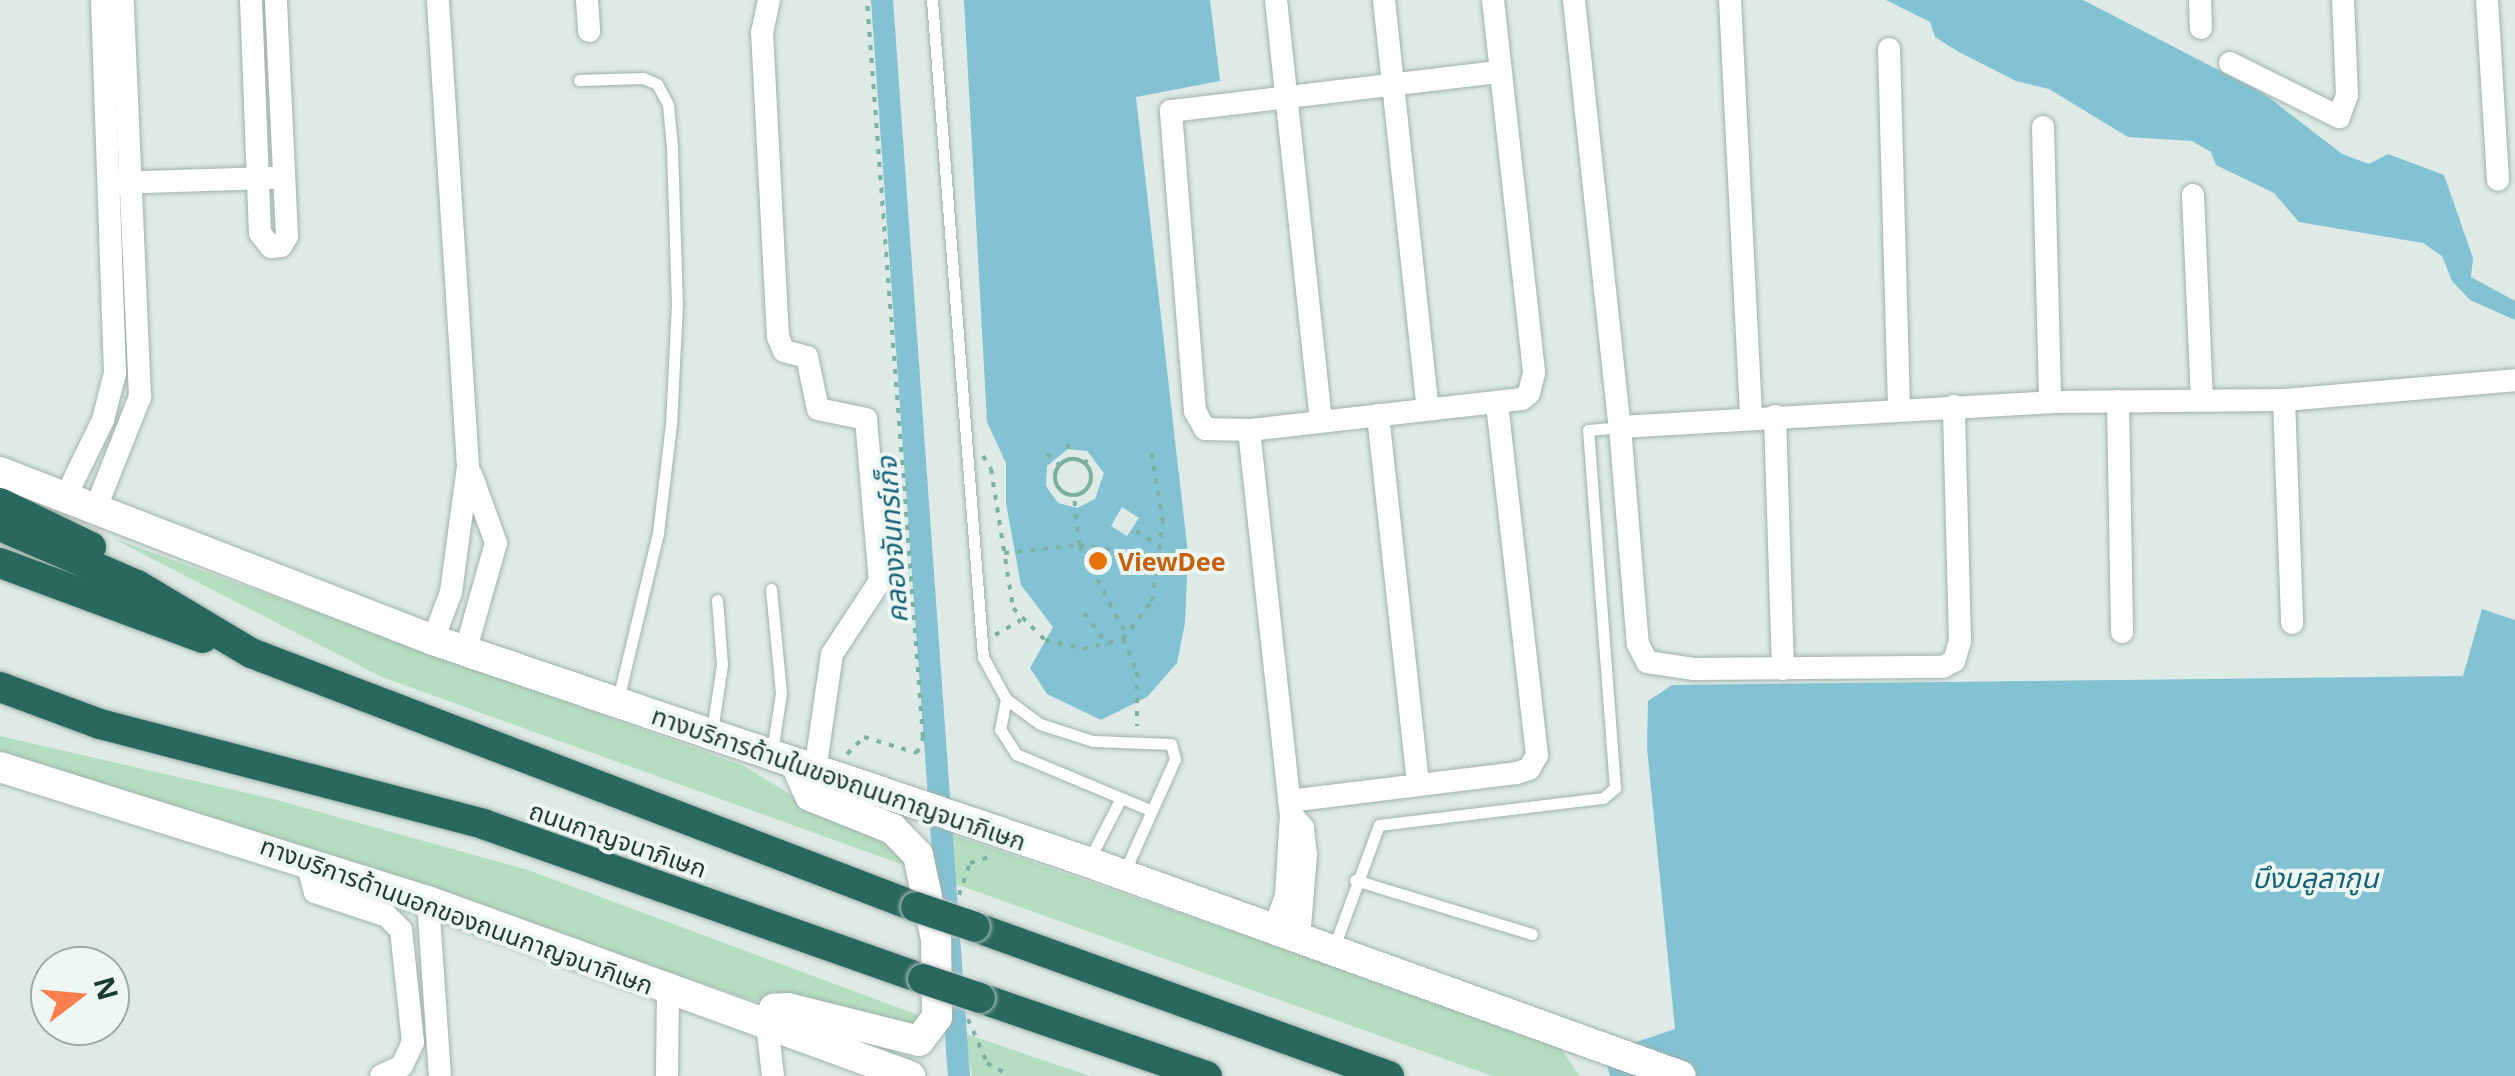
<!DOCTYPE html>
<html>
<head>
<meta charset="utf-8">
<style>
	body { margin:0 }
	#map { position:relative; width:2515px; height:1076px; overflow:hidden; background:#ddeae5; font-family:"Noto Sans","Noto Sans Thai",sans-serif }
	div>[style] { position:absolute }
	[style*='--x'] { left:calc(var(--x)*1px); top:calc(var(--y)*1px); width:calc(var(--w)*1px); rotate:calc(var(--a)*1deg) }
	.green>* { inset:0; background:#b5ddc2 }
	.water>* { inset:0; background:#82c2d3 }
	.canal>* { height:22px; margin:-11px; padding:0 11px; transform-origin:11px; border-radius:11px; background:#82c2d3 }
	.path>* { height:4px; margin-top:-2px; transform-origin:0; background:repeating-linear-gradient(90deg,#7cb0a2 0 5px,transparent 0 13px) }
	.path>.ring { margin:-2px; padding:0; box-sizing:content-box; background:none; border:4px solid #7cb0a2; border-radius:50% }
	.roads { filter:drop-shadow(0 0 2px #a0b2ac) drop-shadow(0 0 2px #a0b2ac) }
	.service>* { height:11px; margin:-5.5px; padding:0 5.5px; transform-origin:5.5px; border-radius:5.5px; background:#fff }
	.minor>* { height:22px; margin:-11px; padding:0 11px; transform-origin:11px; border-radius:11px; background:#fff }
	.secondary>* { height:30px; margin:-15px; padding:0 15px; transform-origin:15px; border-radius:15px; background:#fff }
	.motorway>* { height:30px; margin:-15px; padding:0 15px; transform-origin:15px; border-radius:15px; background:#29685e }
	.bridges { filter:drop-shadow(0 0 2px #bcc4c2) drop-shadow(0 0 2px #bcc4c2) }
	.motorway-bridge>* { height:30px; margin:-15px; padding:0 15px; transform-origin:15px; border-radius:15px; background:#29685e }
	.dots>* { width:28px; height:28px; translate:-50% -50%; box-sizing:border-box; border:5px solid #eef7f3; border-radius:50% }
	span { translate:-50% -50%; white-space:nowrap; text-align:center; line-height:1.15; -webkit-text-stroke:8px #eef7f3; paint-order:stroke }
	.food-label { font-size:25px; color:#c56008; font-weight:700 }
	.left { translate:0 -50%; text-align:left }
	.street-label { font-size:25px; color:#1e3a34 }
	.water-label { font-size:28px; color:#166379; font-style:italic }
	.north { position:absolute; left:30px; top:946px; width:100px; height:100px; box-sizing:border-box; background:#eef7f3; border:2px solid #9baba7; border-radius:50%; rotate:74deg; font-size:28px; font-weight:700; line-height:40px; text-align:center; color:#1e3a34 }
	.north::after { content:''; display:block; margin:auto; width:35px; height:45px; background:#f9804d; clip-path:polygon(50% 0,100% 100%,50% 72%,0 100%) }
</style>
</head>
<body>
<div id="map">
	<div class="green">
		<div style="clip-path:polygon(112px 538px,744px 766px,816px 810px,874px 828px,912px 868px,382px 677px)"></div>
		<div style="clip-path:polygon(0 736px,273px 799px,528px 870px,926px 1018px,924px 1029px,783px 999px,754px 1001px,259px 833px,0 759px)"></div>
		<div style="clip-path:polygon(950px 834px,1556px 1042px,1580px 1076px,1492px 1076px,953px 883px)"></div>
		<div style="clip-path:polygon(963px 1033px,1090px 1076px,972px 1076px)"></div>
	</div>
	<div class="water">
		<div style="clip-path:polygon(evenodd,964px 0,1210px 0,1220px 81px,1136px 97px,1188px 554px,1185px 623px,1177px 663px,1147px 697px,1101px 720px,1047px 694px,1030px 668px,1053px 627px,1021px 585px,1006px 503px,1006px 463px,987px 422px,964px 0,1068px 449px,1087px 451px,1104px 473px,1095px 499px,1077px 508px,1058px 503px,1046px 486px,1047px 466px,1068px 449px,964px 0,1122px 507px,1139px 518px,1127px 536px,1111px 526px,1122px 507px)"></div>
		<div style="clip-path:polygon(1886px 0,2083px 0,2263px 93px,2342px 154px,2369px 164px,2388px 154px,2444px 175px,2473px 258px,2471px 277px,2515px 301px,2515px 320px,2470px 300px,2452px 281px,2442px 256px,2423px 243px,2299px 222px,2274px 193px,2216px 165px,2211px 152px,2192px 141px,2128px 137px,2049px 89px,2016px 81px,1957px 51px,1935px 37px,1930px 22px)"></div>
		<div style="clip-path:polygon(2482px 609px,2515px 620px,2515px 1076px,1610px 1076px,1604px 1053px,1675px 1029px,1647px 748px,1648px 701px,1672px 685px,2463px 676px)"></div>
	</div>
	<div class="canal">
		<div style="--x:882;--y:0;--w:1079;--a:85.91"></div>
	</div>
	<div class="path">
		<div style="--x:1068;--y:444;--w:16;--a:83"></div>
		<div style="--x:1047;--y:454;--w:17;--a:40"></div>
		<div style="--x:983;--y:456;--w:15;--a:58"></div>
		<div style="--x:991;--y:469;--w:141;--a:81"></div>
		<div style="--x:1013;--y:608;--w:45;--a:45"></div>
		<div style="--x:1045;--y:640;--w:39;--a:13"></div>
		<div style="--x:1083;--y:649;--w:41;--a:-14"></div>
		<div style="--x:1123;--y:639;--w:48;--a:-52.7"></div>
		<div style="--x:1152;--y:601;--w:80;--a:-82.1"></div>
		<div style="--x:1163;--y:522;--w:73;--a:-99.5"></div>
		<div class="ring" style="left:1055px;top:459px;width:32px;height:32px"></div>
		<div style="--x:1084;--y:464;--w:14;--a:-54"></div>
		<div style="--x:1136;--y:531;--w:30;--a:33"></div>
		<div style="--x:1079;--y:545;--w:103;--a:62.2"></div>
		<div style="--x:1079;--y:545;--w:80;--a:8.6"></div>
		<div style="--x:1004;--y:553;--w:75;--a:-6.1"></div>
		<div style="--x:1079;--y:545;--w:50;--a:-95.7"></div>
		<div style="--x:1084;--y:613;--w:40;--a:53"></div>
		<div style="--x:995;--y:635;--w:30;--a:-30"></div>
		<div style="--x:1123;--y:639;--w:36;--a:67"></div>
		<div style="--x:1137;--y:672;--w:54;--a:90"></div>
		<div style="--x:847;--y:754;--w:24;--a:-45"></div>
		<div style="--x:864;--y:737;--w:55;--a:16.8"></div>
		<div style="--x:917;--y:753;--w:17;--a:-69"></div>
		<div style="--x:923;--y:737;--w:739;--a:-94.35"></div>
		<div style="--x:959;--y:895;--w:34;--a:-71"></div>
		<div style="--x:970;--y:863;--w:21;--a:-17"></div>
		<div style="--x:968;--y:1019;--w:48;--a:66.6"></div>
		<div style="--x:987;--y:1063;--w:26;--a:29"></div>
	</div>
	<div class="roads">
		<div class="service">
			<div style="--x:932;--y:0;--w:659;--a:85.56"></div>
			<div style="--x:983;--y:657;--w:48;--a:61.3"></div>
			<div style="--x:1006;--y:699;--w:42;--a:36.3"></div>
			<div style="--x:1040;--y:724;--w:56;--a:17.8"></div>
			<div style="--x:1093;--y:741;--w:78;--a:2.2"></div>
			<div style="--x:1171;--y:744;--w:16;--a:75"></div>
			<div style="--x:1175;--y:759;--w:125;--a:114.1"></div>
			<div style="--x:579;--y:80;--w:64;--a:-1.8"></div>
			<div style="--x:643;--y:78;--w:15;--a:23"></div>
			<div style="--x:657;--y:84;--w:24;--a:62"></div>
			<div style="--x:668;--y:105;--w:42;--a:84.6"></div>
			<div style="--x:672;--y:147;--w:156;--a:88.2"></div>
			<div style="--x:677;--y:303;--w:121;--a:92.8"></div>
			<div style="--x:671;--y:424;--w:110;--a:96.8"></div>
			<div style="--x:658;--y:533;--w:171;--a:103.5"></div>
			<div style="--x:771;--y:589;--w:104;--a:84.5"></div>
			<div style="--x:781;--y:693;--w:60;--a:98.7"></div>
			<div style="--x:1006;--y:699;--w:31;--a:101"></div>
			<div style="--x:1000;--y:729;--w:30;--a:57"></div>
			<div style="--x:1016;--y:754;--w:147;--a:22.7"></div>
			<div style="--x:712;--y:731;--w:67;--a:-81.4"></div>
			<div style="--x:722;--y:665;--w:65;--a:-94.4"></div>
			<div style="--x:1090;--y:858;--w:65;--a:-62.7"></div>
			<div style="--x:1355;--y:880;--w:185;--a:17"></div>
			<div style="--x:1334;--y:947;--w:130;--a:-69.8"></div>
			<div style="--x:1379;--y:825;--w:226;--a:-6.9"></div>
			<div style="--x:1603;--y:798;--w:16;--a:-40"></div>
			<div style="--x:1615;--y:788;--w:359;--a:-94.3"></div>
			<div style="--x:1588;--y:430;--w:32;--a:-5"></div>
		</div>
		<div class="minor">
			<div style="--x:251;--y:0;--w:233;--a:87.8"></div>
			<div style="--x:260;--y:233;--w:18;--a:52"></div>
			<div style="--x:271;--y:247;--w:10;--a:-6"></div>
			<div style="--x:281;--y:246;--w:12;--a:-59"></div>
			<div style="--x:287;--y:236;--w:236;--a:-92.7"></div>
			<div style="--x:587;--y:0;--w:31;--a:86"></div>
			<div style="--x:769;--y:0;--w:33;--a:102"></div>
			<div style="--x:762;--y:32;--w:305;--a:87"></div>
			<div style="--x:778;--y:337;--w:15;--a:67"></div>
			<div style="--x:784;--y:351;--w:24;--a:15"></div>
			<div style="--x:807;--y:357;--w:53;--a:78.1"></div>
			<div style="--x:818;--y:409;--w:49;--a:11.8"></div>
			<div style="--x:866;--y:419;--w:163;--a:85.1"></div>
			<div style="--x:880;--y:581;--w:87;--a:123.3"></div>
			<div style="--x:832;--y:654;--w:118;--a:98.3"></div>
			<div style="--x:1276;--y:0;--w:423;--a:83.9"></div>
			<div style="--x:1384;--y:0;--w:411;--a:83.9"></div>
			<div style="--x:1493;--y:0;--w:375;--a:83.7"></div>
			<div style="--x:1534;--y:373;--w:21;--a:104"></div>
			<div style="--x:1529;--y:393;--w:9;--a:139"></div>
			<div style="--x:1522;--y:399;--w:275;--a:173.5"></div>
			<div style="--x:1249;--y:430;--w:44;--a:-178.7"></div>
			<div style="--x:1205;--y:429;--w:21;--a:-119"></div>
			<div style="--x:1195;--y:411;--w:301;--a:-94.6"></div>
			<div style="--x:1171;--y:111;--w:331;--a:-6.8"></div>
			<div style="--x:1574;--y:0;--w:429;--a:83.9"></div>
			<div style="--x:1620;--y:427;--w:431;--a:-3.3"></div>
			<div style="--x:2050;--y:402;--w:234;--a:-0.5"></div>
			<div style="--x:2284;--y:400;--w:232;--a:-4.9"></div>
			<div style="--x:1730;--y:0;--w:419;--a:87.1"></div>
			<div style="--x:2200;--y:0;--w:28;--a:88"></div>
			<div style="--x:2487;--y:0;--w:180;--a:86.5"></div>
			<div style="--x:1889;--y:49;--w:360;--a:88.4"></div>
			<div style="--x:2230;--y:63;--w:122;--a:26.4"></div>
			<div style="--x:2339;--y:117;--w:23;--a:-70"></div>
			<div style="--x:2347;--y:95;--w:95;--a:-92.4"></div>
			<div style="--x:2043;--y:127;--w:275;--a:88.5"></div>
			<div style="--x:119;--y:183;--w:153;--a:-1.9"></div>
			<div style="--x:2193;--y:195;--w:204;--a:87.5"></div>
			<div style="--x:2284;--y:400;--w:223;--a:87.9"></div>
			<div style="--x:2118;--y:401;--w:231;--a:89"></div>
			<div style="--x:1378;--y:415;--w:368;--a:83.8"></div>
			<div style="--x:1775;--y:416;--w:253;--a:88.2"></div>
			<div style="--x:1620;--y:427;--w:218;--a:85.3"></div>
			<div style="--x:1638;--y:644;--w:20;--a:63"></div>
			<div style="--x:1647;--y:662;--w:48;--a:8.5"></div>
			<div style="--x:1694;--y:669;--w:249;--a:-0.5"></div>
			<div style="--x:1943;--y:667;--w:13;--a:-29"></div>
			<div style="--x:1954;--y:661;--w:21;--a:-73"></div>
			<div style="--x:1960;--y:641;--w:235;--a:-91.5"></div>
			<div style="--x:1249;--y:430;--w:386;--a:83.8"></div>
			<div style="--x:1291;--y:814;--w:82;--a:93.5"></div>
			<div style="--x:1286;--y:896;--w:35;--a:110"></div>
			<div style="--x:64;--y:500;--w:89;--a:-64"></div>
			<div style="--x:103;--y:420;--w:49;--a:-75.7"></div>
			<div style="--x:115;--y:373;--w:373;--a:-92"></div>
			<div style="--x:95;--y:510;--w:122;--a:-68.3"></div>
			<div style="--x:140;--y:397;--w:397;--a:-92.5"></div>
			<div style="--x:433;--y:640;--w:51;--a:-69.4"></div>
			<div style="--x:451;--y:592;--w:127;--a:-82.3"></div>
			<div style="--x:468;--y:466;--w:467;--a:-93.7"></div>
			<div style="--x:466;--y:649;--w:110;--a:-74.2"></div>
			<div style="--x:496;--y:543;--w:73;--a:-109.9"></div>
			<div style="--x:1289;--y:801;--w:229;--a:-7"></div>
			<div style="--x:1516;--y:773;--w:14;--a:-17"></div>
			<div style="--x:1529;--y:769;--w:16;--a:-60"></div>
			<div style="--x:1537;--y:755;--w:355;--a:-96.5"></div>
			<div style="--x:1291;--y:814;--w:18;--a:49"></div>
			<div style="--x:1303;--y:828;--w:27;--a:84"></div>
			<div style="--x:1306;--y:855;--w:84;--a:94.8"></div>
			<div style="--x:306;--y:859;--w:34;--a:75"></div>
			<div style="--x:315;--y:892;--w:76;--a:18.4"></div>
			<div style="--x:387;--y:916;--w:20;--a:45"></div>
			<div style="--x:401;--y:930;--w:113;--a:83.9"></div>
			<div style="--x:413;--y:1042;--w:26;--a:115"></div>
			<div style="--x:402;--y:1066;--w:23;--a:155"></div>
			<div style="--x:428;--y:901;--w:175;--a:86.1"></div>
			<div style="--x:767;--y:1024;--w:52;--a:83.4"></div>
			<div style="--x:667;--y:1076;--w:86;--a:-89.3"></div>
		</div>
		<div class="secondary">
			<div style="--x:0;--y:472;--w:464;--a:21.2"></div>
			<div style="--x:433;--y:640;--w:692;--a:18.72"></div>
			<div style="--x:1088;--y:862;--w:630;--a:19.84"></div>
			<div style="--x:0;--y:767;--w:448;--a:17.4"></div>
			<div style="--x:428;--y:901;--w:513;--a:19.95"></div>
			<div style="--x:767;--y:1024;--w:17;--a:-65"></div>
			<div style="--x:774;--y:1009;--w:14;--a:-4"></div>
			<div style="--x:788;--y:1008;--w:135;--a:14.1"></div>
			<div style="--x:919;--y:1041;--w:30;--a:-53"></div>
			<div style="--x:937;--y:1017;--w:78;--a:-90.7"></div>
			<div style="--x:936;--y:939;--w:86;--a:-102.1"></div>
			<div style="--x:918;--y:855;--w:36;--a:-134"></div>
			<div style="--x:893;--y:829;--w:89;--a:-158.3"></div>
			<div style="--x:810;--y:796;--w:34;--a:-114"></div>
		</div>
		<div class="motorway">
			<div style="--x:0;--y:503;--w:101;--a:25.8"></div>
			<div style="--x:0;--y:526;--w:149;--a:23.3"></div>
			<div style="--x:137;--y:585;--w:133;--a:30.8"></div>
			<div style="--x:251;--y:653;--w:712;--a:20.9"></div>
			<div style="--x:0;--y:563;--w:216;--a:20.3"></div>
			<div style="--x:0;--y:687;--w:107;--a:20.3"></div>
			<div style="--x:100;--y:724;--w:396;--a:14.6"></div>
			<div style="--x:483;--y:824;--w:467;--a:19.4"></div>
			<div style="--x:975;--y:927;--w:440;--a:19.8"></div>
			<div style="--x:980;--y:998;--w:240;--a:19"></div>
		</div>
	</div>
	<div class="bridges">
		<div class="motorway-bridge">
			<div style="--x:916;--y:907;--w:62;--a:18.7"></div>
			<div style="--x:923;--y:979;--w:60;--a:18.4"></div>
		</div>
	</div>
	<div class="dots">
		<div style="left:1098px;top:561px;background:#e8710a"></div>
	</div>
	<div class="food-label">
		<span class="left" style="left:1118px;top:561px">ViewDee</span>
	</div>
	<div class="street-label">
		<span style="left:839px;top:778px;rotate:19deg">ทางบริการด้านในของถนนกาญจนาภิเษก</span>
		<span style="left:618px;top:839px;rotate:19deg">ถนนกาญจนาภิเษก</span>
		<span style="left:457px;top:915px;rotate:20deg">ทางบริการด้านนอกของถนนกาญจนาภิเษก</span>
	</div>
	<div class="water-label">
		<span style="left:891px;top:540px;rotate:-94deg">คลองจันทร์เก็จ</span>
		<span style="left:2315px;top:877px">บึงบลูลากูน</span>
	</div>
	<div class="north">N</div>
</div>
</body>
</html>
